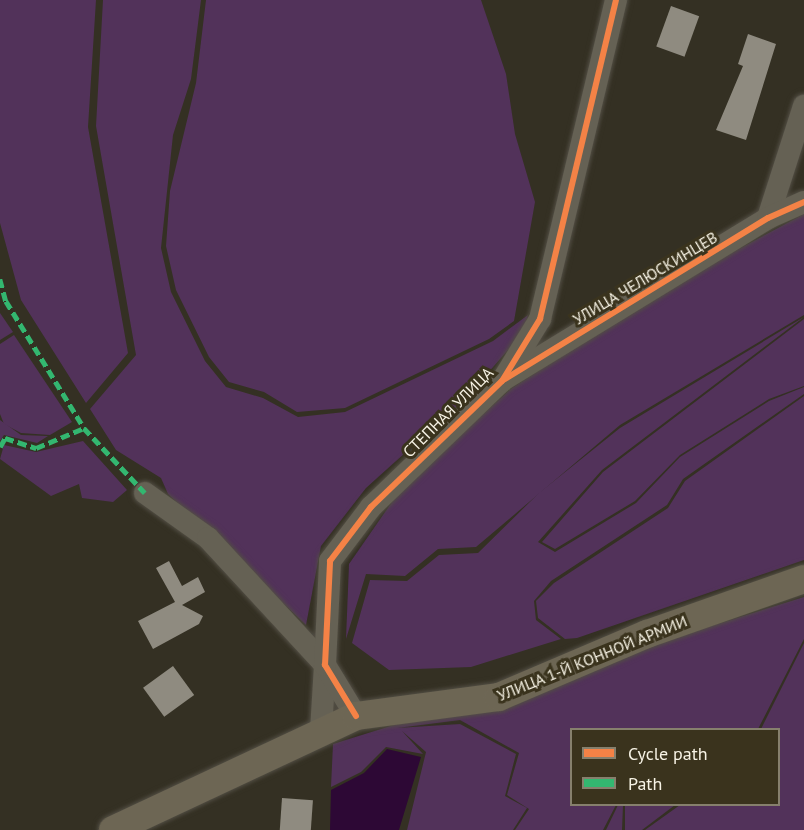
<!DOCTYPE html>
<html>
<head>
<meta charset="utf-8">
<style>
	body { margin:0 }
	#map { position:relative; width:804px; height:830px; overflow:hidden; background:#343023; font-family:"PT Sans",sans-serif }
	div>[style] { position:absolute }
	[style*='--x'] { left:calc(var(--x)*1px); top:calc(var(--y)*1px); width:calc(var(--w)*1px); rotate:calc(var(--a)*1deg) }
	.green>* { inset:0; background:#52325a }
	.water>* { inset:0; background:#2d0835 }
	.building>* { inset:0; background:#8f8b80; transform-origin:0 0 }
	.roads { filter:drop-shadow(0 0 2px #524e44) drop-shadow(0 0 2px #524e44) }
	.minor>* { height:22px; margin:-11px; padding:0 11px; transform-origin:11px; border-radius:11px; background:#656154 }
	.major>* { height:28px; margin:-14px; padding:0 14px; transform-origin:14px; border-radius:14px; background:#6d6654 }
	.quiet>* { height:4.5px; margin-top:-2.25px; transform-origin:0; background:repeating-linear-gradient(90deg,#33b770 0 9px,transparent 0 13.5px) }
	.cycleway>* { height:6px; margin:-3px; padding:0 3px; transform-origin:3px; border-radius:3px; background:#f48246 }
	span { translate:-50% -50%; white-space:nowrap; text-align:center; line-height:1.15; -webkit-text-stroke:6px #3a331d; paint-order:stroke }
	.street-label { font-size:16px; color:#f7f3e5 }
	.legend { position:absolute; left:570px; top:728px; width:210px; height:78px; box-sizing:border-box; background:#3a331d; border:2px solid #86806d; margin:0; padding:8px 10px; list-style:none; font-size:18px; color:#f7f3e5 }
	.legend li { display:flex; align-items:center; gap:12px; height:30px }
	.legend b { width:30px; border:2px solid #86806d }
</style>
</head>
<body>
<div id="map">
	<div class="green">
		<div style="clip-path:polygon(0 0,96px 0,88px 127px,128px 353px,86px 403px,21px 300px,0 223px)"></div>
		<div style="clip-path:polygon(103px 0,201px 0,191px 79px,173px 135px,161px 248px,171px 292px,205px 361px,226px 387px,263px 398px,298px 417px,345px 412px,493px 341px,528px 315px,523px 333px,465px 399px,366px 488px,321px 546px,306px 625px,168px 494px,161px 478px,116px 450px,90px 409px,136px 355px,96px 126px)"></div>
		<div style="clip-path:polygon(206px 0,481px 0,506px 74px,515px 134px,535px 202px,514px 321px,489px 339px,345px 408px,297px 412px,264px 392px,229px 382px,209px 357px,176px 290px,166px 246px,170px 191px,196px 83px)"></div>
		<div style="clip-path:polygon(804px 214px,804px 315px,620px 425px,476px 547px,438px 549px,405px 576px,366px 574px,346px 639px,349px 564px,401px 489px,512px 388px,681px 280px)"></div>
		<div style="clip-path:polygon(0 313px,13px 332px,0 340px)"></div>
		<div style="clip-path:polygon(804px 317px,602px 470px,538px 542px,555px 552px,636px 503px,680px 457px,769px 401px,804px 387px,804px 394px,683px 479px,667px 505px,551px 581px,534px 601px,536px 620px,561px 639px,471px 667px,389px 670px,352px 643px,370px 580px,407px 581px,439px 555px,478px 553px,539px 493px,620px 428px)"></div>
		<div style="clip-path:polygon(804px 319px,804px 386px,769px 399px,680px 455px,635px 501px,555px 549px,542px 542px,603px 472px)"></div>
		<div style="clip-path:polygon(14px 335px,72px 422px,50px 435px,21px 433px,4px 424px,0 414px,0 344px)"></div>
		<div style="clip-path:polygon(804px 396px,804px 560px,577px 638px,565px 639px,538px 618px,536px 601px,554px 583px,668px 508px,685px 481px)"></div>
		<div style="clip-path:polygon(0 420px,21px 435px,48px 436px,37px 443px,4px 435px,0 441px)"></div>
		<div style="clip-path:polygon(83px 441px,127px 490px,113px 502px,82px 498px,79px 484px,51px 496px,0 459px,4px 445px,36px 452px)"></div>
		<div style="clip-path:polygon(804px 597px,804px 639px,758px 729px,572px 730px,572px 804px,616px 805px,603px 830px,515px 830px,529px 809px,507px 795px,519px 753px,460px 720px,397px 728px,460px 724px,516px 754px,505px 796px,527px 808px,513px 830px,407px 830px,426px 752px,402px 731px,423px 754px,386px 747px,361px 772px,331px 787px,333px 744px)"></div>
		<div style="clip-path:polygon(804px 643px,804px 830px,645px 830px,680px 805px,778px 804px,778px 730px,761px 729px)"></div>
		<div style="clip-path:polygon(618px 805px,623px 805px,622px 830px,606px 830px)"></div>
		<div style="clip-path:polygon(625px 805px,625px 804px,675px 805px,642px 830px,625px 830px)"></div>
	</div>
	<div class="water">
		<div style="clip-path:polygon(387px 749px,421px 757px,399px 830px,330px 830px,331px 790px,364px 773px)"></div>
	</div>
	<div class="building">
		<div style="left:671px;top:6px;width:30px;height:43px;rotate:20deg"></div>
		<div style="clip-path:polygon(748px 34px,776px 44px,746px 140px,716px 130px,743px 66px,738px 64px)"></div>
		<div style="clip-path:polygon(169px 561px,182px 586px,198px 577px,205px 592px,182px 605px,203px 616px,199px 624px,153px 649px,138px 621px,175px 602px,156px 568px)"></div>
		<div style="left:173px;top:666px;width:36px;height:37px;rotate:54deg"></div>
		<div style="left:282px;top:798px;width:31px;height:32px;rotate:4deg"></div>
	</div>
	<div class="roads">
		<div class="minor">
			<div style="--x:768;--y:218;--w:118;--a:-72.2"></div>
			<div style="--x:506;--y:378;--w:307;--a:-31.4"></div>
			<div style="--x:768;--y:218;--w:39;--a:-24"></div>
			<div style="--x:145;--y:493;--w:77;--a:35.5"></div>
			<div style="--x:208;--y:538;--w:173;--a:47.3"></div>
			<div style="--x:325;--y:665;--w:66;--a:93.5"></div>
			<div style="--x:356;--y:716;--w:60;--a:-121.3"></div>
			<div style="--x:325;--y:665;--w:104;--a:-87.2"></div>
			<div style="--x:330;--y:561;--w:68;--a:-52.8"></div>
			<div style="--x:371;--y:507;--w:182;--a:-43.9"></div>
			<div style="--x:502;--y:381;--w:73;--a:-58.5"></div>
			<div style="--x:540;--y:319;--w:328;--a:-76.6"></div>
		</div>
		<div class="major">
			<div style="--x:113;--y:830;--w:268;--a:-25.1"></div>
			<div style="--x:356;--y:716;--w:144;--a:-7.6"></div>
			<div style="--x:499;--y:697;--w:161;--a:-23.1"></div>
			<div style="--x:647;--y:634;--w:166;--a:-19.3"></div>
		</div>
	</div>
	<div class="quiet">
		<div style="--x:0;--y:279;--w:23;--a:75"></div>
		<div style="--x:6;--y:301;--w:149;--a:58.4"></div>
		<div style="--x:84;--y:428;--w:89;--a:46.8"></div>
		<div style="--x:0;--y:447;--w:10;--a:-61"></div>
		<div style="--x:5;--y:438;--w:33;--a:18"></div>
		<div style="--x:36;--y:448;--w:52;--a:-22.6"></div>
	</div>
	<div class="cycleway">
		<div style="--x:505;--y:379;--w:308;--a:-31.5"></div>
		<div style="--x:768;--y:218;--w:39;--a:-24"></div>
		<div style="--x:356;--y:716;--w:60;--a:-121.3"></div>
		<div style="--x:325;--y:665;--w:104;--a:-87.2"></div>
		<div style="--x:330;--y:561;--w:68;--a:-52.8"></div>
		<div style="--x:371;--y:507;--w:182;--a:-43.9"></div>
		<div style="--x:502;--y:381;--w:73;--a:-58.5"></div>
		<div style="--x:540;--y:319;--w:328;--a:-76.6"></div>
	</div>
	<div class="street-label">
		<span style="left:645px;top:278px;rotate:-31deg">УЛИЦА ЧЕЛЮСКИНЦЕВ</span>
		<span style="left:448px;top:412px;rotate:-45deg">СТЕПНАЯ УЛИЦА</span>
		<span style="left:592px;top:658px;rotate:-22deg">УЛИЦА 1-Й КОННОЙ АРМИИ</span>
	</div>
	<ul class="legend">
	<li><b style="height:8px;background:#f48246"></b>Cycle path</li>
	<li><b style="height:8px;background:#33b770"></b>Path</li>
	</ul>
</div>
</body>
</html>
